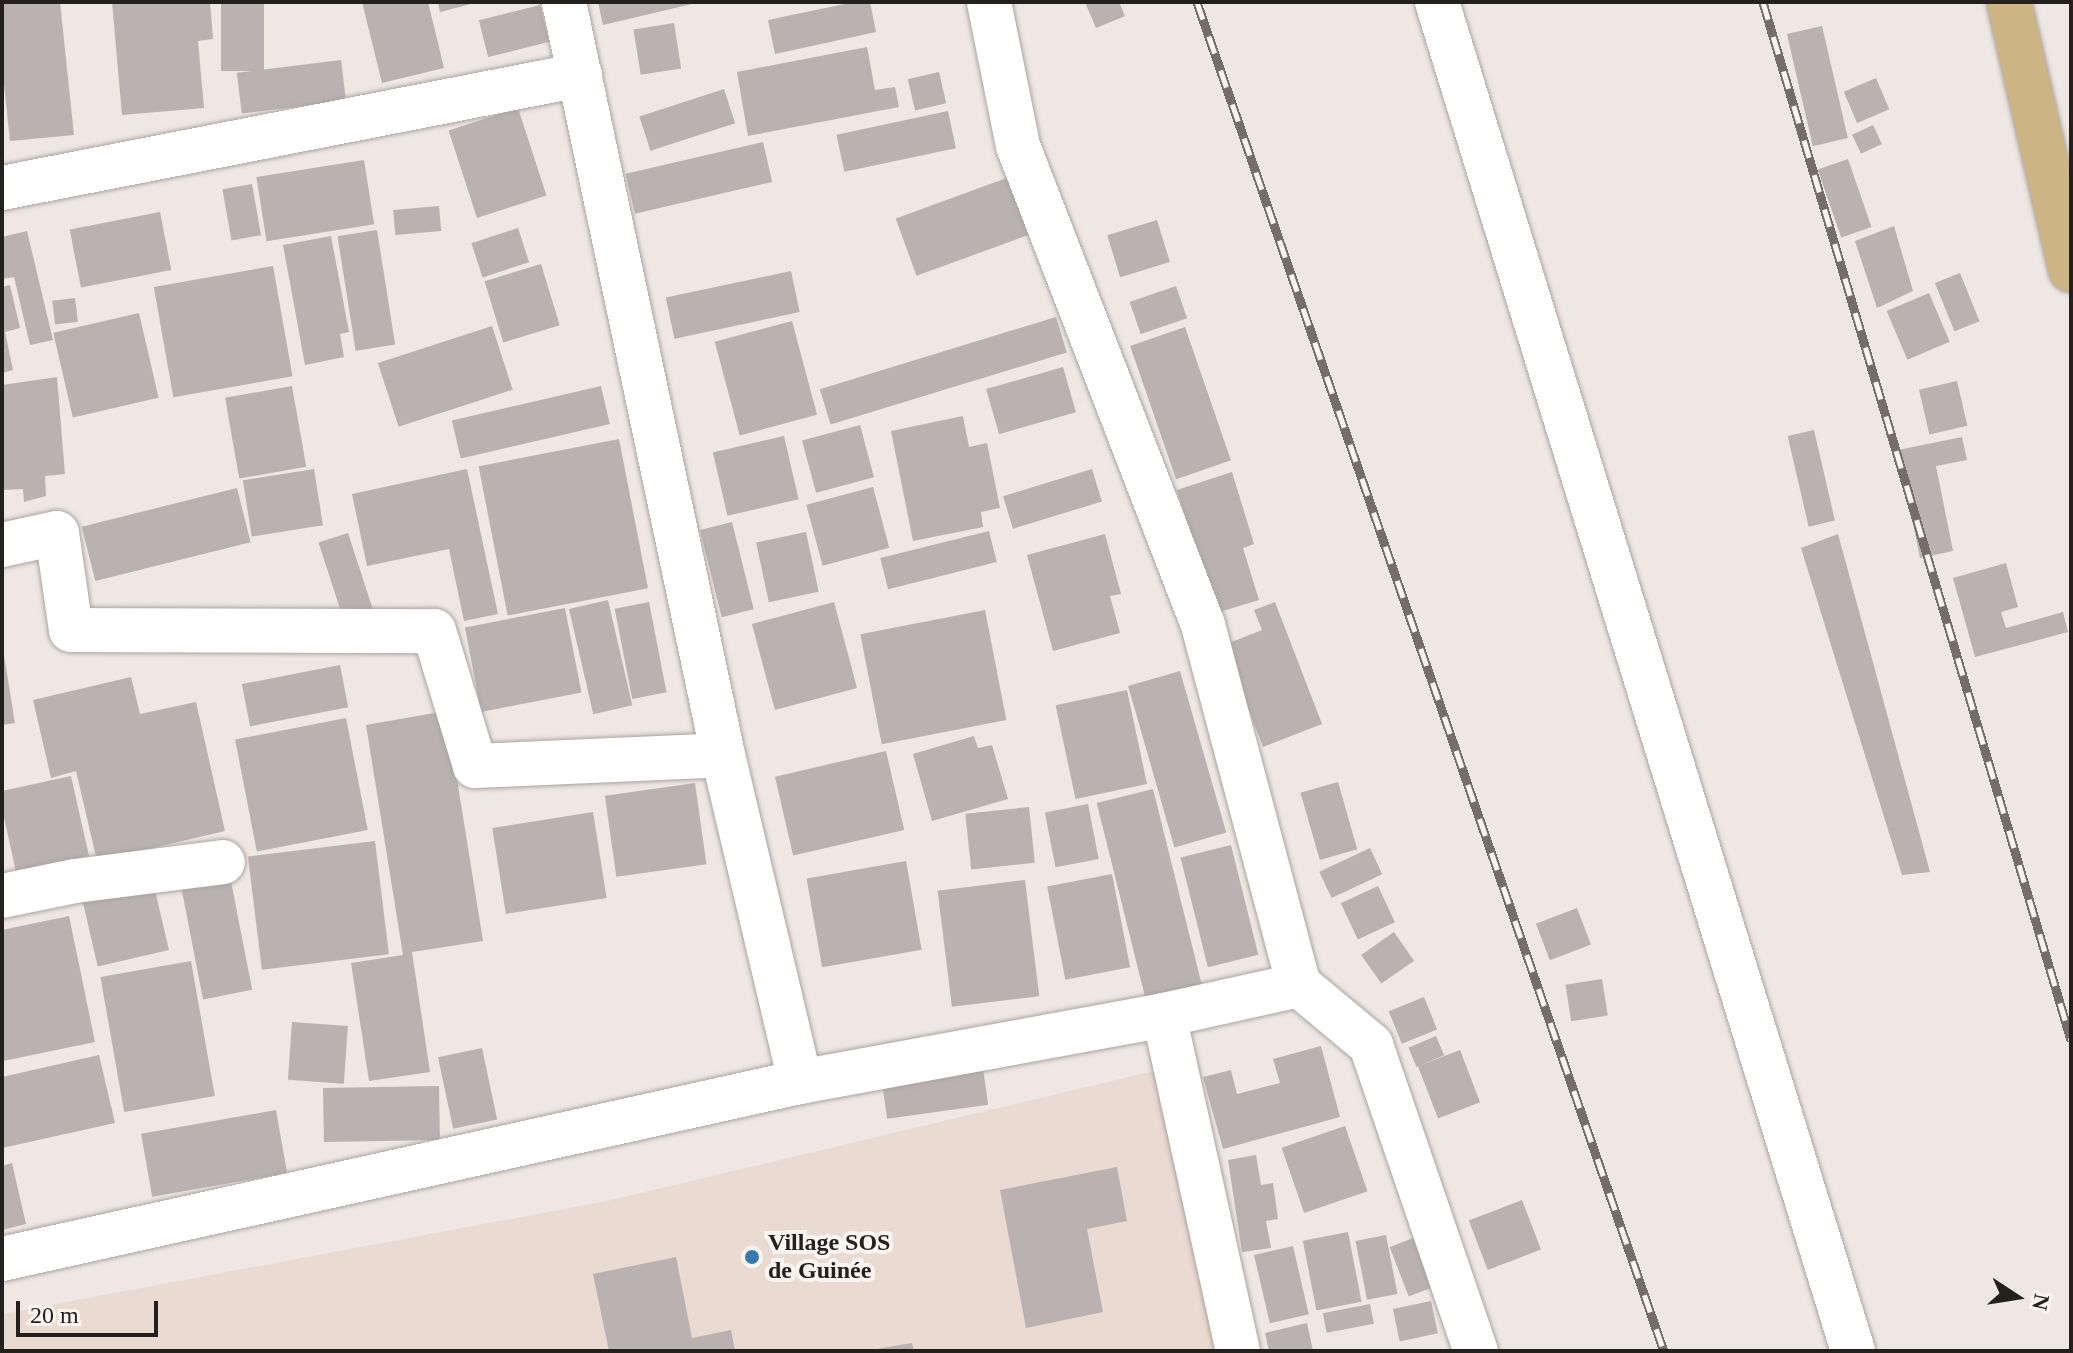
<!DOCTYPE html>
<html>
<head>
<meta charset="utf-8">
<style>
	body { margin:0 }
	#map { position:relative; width:2073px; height:1353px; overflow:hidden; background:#efe7e3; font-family:"Times New Roman",serif }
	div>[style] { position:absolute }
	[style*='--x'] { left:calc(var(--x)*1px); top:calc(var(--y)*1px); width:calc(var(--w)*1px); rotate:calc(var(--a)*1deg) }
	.built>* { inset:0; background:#e9dad2 }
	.building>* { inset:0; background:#bab1b1; transform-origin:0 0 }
	.roads { filter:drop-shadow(0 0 2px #aba4a0) drop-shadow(0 0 2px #aba4a0) }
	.minor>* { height:44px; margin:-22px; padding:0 22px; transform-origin:22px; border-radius:22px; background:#fff }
	.major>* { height:44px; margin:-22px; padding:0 22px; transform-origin:22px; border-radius:22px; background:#cdb485 }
	.rail>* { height:9px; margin-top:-4.5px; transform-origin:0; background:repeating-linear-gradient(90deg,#fcf4f0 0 18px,#736e6b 0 36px); box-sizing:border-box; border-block:2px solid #736e6b }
	.dots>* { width:22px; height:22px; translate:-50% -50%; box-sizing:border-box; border:4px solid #fcf4f0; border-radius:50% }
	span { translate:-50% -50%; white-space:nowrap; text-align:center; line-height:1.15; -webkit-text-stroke:8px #fcf4f0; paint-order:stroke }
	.poi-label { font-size:24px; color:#23201e; font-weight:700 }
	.left { translate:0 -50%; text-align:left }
	.frame { position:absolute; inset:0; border:4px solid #23201e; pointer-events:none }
	.north { position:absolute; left:1977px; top:1257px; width:80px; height:80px; -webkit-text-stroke:6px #fcf4f0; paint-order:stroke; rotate:102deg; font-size:22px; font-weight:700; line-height:32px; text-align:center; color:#23201e }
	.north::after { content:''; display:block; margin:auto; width:28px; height:36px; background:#23201e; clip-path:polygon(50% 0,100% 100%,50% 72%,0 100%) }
	.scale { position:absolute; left:16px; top:1301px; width:142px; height:36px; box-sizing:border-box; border:4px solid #23201e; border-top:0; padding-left:10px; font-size:24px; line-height:28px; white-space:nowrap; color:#23201e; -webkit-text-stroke:6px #fcf4f0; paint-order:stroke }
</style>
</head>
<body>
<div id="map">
	<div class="built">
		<div style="clip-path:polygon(1158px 1070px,1219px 1351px,2px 1351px,2px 1314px,607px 1201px)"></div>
	</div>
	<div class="building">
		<div style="clip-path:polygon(16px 2px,60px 2px,74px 135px,10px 141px,2px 66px,2px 4px)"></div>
		<div style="clip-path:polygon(112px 2px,210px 2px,213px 39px,198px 41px,204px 108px,122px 115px)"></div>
		<div style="left:221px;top:2px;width:43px;height:69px"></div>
		<div style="clip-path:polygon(362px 2px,428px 2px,444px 68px,382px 83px)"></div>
		<div style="clip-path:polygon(438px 2px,475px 2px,475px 3px,440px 12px)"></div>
		<div style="clip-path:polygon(598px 2px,696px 2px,696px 3px,603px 25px)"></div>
		<div style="clip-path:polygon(854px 2px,870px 2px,876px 32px,775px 54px,768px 20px)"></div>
		<div style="clip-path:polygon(1085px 2px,1119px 2px,1125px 16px,1096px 28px)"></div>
		<div style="left:540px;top:5px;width:38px;height:63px;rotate:76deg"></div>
		<div style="left:674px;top:23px;width:46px;height:41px;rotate:81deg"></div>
		<div style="left:1822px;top:26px;width:115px;height:36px;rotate:77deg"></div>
		<div style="clip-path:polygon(867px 47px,875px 90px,895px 87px,899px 107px,748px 136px,737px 72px)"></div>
		<div style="left:341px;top:60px;width:41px;height:105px;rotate:83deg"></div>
		<div style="left:939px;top:72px;width:32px;height:32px;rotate:77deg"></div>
		<div style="left:1876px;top:78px;width:34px;height:35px;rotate:67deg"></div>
		<div style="left:724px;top:89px;width:36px;height:89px;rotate:72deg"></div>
		<div style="left:518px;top:108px;width:92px;height:73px;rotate:72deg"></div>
		<div style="left:948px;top:111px;width:38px;height:114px;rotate:78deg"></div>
		<div style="left:1873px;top:125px;width:21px;height:23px;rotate:65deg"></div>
		<div style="left:763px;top:142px;width:41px;height:141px;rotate:77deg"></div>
		<div style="left:1848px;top:159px;width:72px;height:32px;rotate:71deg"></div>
		<div style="left:364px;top:160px;width:65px;height:109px;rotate:81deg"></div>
		<div style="left:1015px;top:175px;width:61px;height:127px;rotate:70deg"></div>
		<div style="left:252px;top:184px;width:52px;height:30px;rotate:80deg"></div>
		<div style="left:439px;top:206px;width:25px;height:46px;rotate:85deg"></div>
		<div style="left:160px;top:212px;width:59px;height:92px;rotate:79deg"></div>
		<div style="left:1157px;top:220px;width:44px;height:52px;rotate:73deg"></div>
		<div style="clip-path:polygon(1894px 226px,1913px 291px,1877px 308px,1855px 241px)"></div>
		<div style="left:518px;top:228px;width:36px;height:49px;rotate:72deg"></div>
		<div style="left:377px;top:230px;width:116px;height:40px;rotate:81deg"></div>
		<div style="clip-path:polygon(27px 231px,53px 340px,30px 345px,14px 277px,2px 279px,2px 237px)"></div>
		<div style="clip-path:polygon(331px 236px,349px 332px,340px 334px,344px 357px,305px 365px,283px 245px)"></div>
		<div style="left:541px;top:264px;width:64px;height:59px;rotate:73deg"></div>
		<div style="left:273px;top:266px;width:112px;height:121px;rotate:80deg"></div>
		<div style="left:791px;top:271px;width:42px;height:128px;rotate:78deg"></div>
		<div style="left:1960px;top:273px;width:52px;height:27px;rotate:68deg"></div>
		<div style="clip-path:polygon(10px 285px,20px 328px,5px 332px,13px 370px,2px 373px,2px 287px)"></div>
		<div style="left:1176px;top:286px;width:34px;height:49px;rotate:71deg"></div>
		<div style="left:1929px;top:293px;width:53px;height:46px;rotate:67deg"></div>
		<div style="left:75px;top:298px;width:24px;height:23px;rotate:83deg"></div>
		<div style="left:139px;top:313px;width:87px;height:88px;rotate:77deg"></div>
		<div style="left:1056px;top:317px;width:37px;height:247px;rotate:73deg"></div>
		<div style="left:792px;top:321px;width:97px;height:80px;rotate:75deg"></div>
		<div style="left:492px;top:326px;width:67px;height:120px;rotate:72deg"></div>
		<div style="left:1185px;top:327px;width:141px;height:58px;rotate:71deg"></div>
		<div style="left:1063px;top:367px;width:47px;height:80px;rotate:74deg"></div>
		<div style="clip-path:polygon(57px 377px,65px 474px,45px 476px,46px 496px,24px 502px,23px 489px,2px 490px,2px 385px)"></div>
		<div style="left:1957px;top:381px;width:46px;height:39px;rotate:77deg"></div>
		<div style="left:292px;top:386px;width:82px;height:68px;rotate:80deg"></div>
		<div style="left:601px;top:386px;width:39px;height:153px;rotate:77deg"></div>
		<div style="clip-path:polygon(963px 416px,969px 447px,987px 443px,1000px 508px,981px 512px,983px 527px,913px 541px,891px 431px)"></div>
		<div style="left:860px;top:425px;width:54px;height:60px;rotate:75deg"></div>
		<div style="left:1814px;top:430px;width:93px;height:27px;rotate:77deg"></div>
		<div style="left:784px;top:436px;width:65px;height:73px;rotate:77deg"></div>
		<div style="clip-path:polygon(1962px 437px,1967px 460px,1936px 466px,1953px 551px,1920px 558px,1898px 450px)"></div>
		<div style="left:619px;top:439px;width:152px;height:143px;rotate:79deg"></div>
		<div style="left:314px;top:469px;width:57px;height:72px;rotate:81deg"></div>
		<div style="clip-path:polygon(467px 469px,498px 614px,464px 621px,449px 549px,367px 566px,352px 494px)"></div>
		<div style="left:1092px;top:469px;width:34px;height:93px;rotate:73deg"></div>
		<div style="clip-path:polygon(1232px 472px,1254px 544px,1243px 548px,1259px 600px,1216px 613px,1177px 490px)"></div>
		<div style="left:873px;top:487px;width:63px;height:69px;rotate:75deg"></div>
		<div style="left:237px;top:488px;width:56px;height:160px;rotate:76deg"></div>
		<div style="left:732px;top:522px;width:90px;height:33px;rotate:76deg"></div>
		<div style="left:989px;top:531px;width:32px;height:112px;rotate:76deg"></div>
		<div style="left:806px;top:532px;width:61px;height:51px;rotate:78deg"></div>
		<div style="left:348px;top:533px;width:85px;height:31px;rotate:72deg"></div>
		<div style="clip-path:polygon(1105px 534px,1121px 594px,1110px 596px,1120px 633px,1053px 651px,1027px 555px)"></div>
		<div style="clip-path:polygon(1838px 534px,1930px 872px,1902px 875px,1801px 548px)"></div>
		<div style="clip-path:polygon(2006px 563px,2018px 607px,2001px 612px,2006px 628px,2063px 612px,2068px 632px,1975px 657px,1953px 578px)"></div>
		<div style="left:608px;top:600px;width:108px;height:40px;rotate:77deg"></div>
		<div style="left:649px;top:602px;width:92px;height:35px;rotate:79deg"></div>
		<div style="left:834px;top:602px;width:89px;height:85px;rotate:75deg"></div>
		<div style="clip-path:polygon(1275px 602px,1322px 724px,1263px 747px,1224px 645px,1262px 630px,1254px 610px)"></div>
		<div style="left:565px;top:608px;width:86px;height:102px;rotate:79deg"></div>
		<div style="left:985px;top:610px;width:112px;height:127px;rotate:79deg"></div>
		<div style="clip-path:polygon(2px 643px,15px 723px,2px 725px)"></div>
		<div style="left:340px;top:665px;width:43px;height:100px;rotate:79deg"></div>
		<div style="left:1180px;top:671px;width:168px;height:54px;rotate:74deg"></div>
		<div style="clip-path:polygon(131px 677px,140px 714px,196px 702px,225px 831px,97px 861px,76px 771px,51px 778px,33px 700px)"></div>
		<div style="left:1127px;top:690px;width:96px;height:73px;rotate:78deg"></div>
		<div style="clip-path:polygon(446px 711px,483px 941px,412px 952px,430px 1072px,369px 1081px,351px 963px,403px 955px,366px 725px)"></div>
		<div style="left:346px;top:718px;width:114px;height:113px;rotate:79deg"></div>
		<div style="clip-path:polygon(974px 736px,978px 748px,992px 745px,1008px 799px,932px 821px,913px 754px)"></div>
		<div style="left:886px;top:751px;width:81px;height:114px;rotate:77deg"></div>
		<div style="clip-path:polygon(71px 776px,89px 856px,16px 872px,2px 808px,2px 791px)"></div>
		<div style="left:1338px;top:782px;width:70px;height:39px;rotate:74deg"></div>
		<div style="left:695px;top:783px;width:82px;height:91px;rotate:82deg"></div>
		<div style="left:1153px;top:789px;width:206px;height:58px;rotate:76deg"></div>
		<div style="left:1088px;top:804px;width:56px;height:44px;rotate:79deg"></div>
		<div style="left:1029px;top:807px;width:56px;height:64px;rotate:84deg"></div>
		<div style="left:593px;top:812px;width:87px;height:102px;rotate:81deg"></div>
		<div style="left:375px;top:841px;width:114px;height:128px;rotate:83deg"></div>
		<div style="left:1231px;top:845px;width:113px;height:52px;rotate:76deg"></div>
		<div style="left:1370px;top:848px;width:29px;height:56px;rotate:65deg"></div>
		<div style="left:906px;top:861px;width:90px;height:101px;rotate:80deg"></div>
		<div style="left:1112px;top:874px;width:95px;height:66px;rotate:79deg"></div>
		<div style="left:230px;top:876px;width:116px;height:50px;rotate:79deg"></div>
		<div style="left:152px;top:877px;width:75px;height:73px;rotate:77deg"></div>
		<div style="left:1025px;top:880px;width:117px;height:88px;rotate:83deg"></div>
		<div style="left:1378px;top:886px;width:40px;height:41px;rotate:65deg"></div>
		<div style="left:1577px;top:908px;width:39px;height:44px;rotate:69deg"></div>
		<div style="clip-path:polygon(69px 916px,95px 1042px,3px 1061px,2px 930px)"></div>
		<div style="left:1394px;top:932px;width:35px;height:40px;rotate:55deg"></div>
		<div style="left:191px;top:961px;width:137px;height:92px;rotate:80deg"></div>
		<div style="left:1602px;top:979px;width:37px;height:37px;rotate:81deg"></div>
		<div style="left:1424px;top:997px;width:35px;height:38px;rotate:68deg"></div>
		<div style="left:292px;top:1022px;width:56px;height:58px;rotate:4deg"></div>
		<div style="left:1436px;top:1036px;width:21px;height:30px;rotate:67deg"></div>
		<div style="clip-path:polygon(1321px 1046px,1340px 1117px,1223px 1149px,1203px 1077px,1231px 1070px,1237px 1094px,1280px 1083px,1273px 1059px)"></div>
		<div style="left:482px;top:1048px;width:73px;height:45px;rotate:78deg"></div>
		<div style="left:1460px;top:1050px;width:56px;height:45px;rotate:69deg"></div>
		<div style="clip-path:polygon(99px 1055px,115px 1123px,2px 1148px,2px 1077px)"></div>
		<div style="left:983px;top:1068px;width:37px;height:102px;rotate:82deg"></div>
		<div style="left:439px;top:1086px;width:54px;height:116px;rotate:89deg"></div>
		<div style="left:276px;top:1110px;width:64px;height:137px;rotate:80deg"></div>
		<div style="left:1345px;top:1126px;width:69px;height:67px;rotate:71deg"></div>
		<div style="clip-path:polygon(1256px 1155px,1261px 1185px,1273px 1183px,1278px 1219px,1266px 1221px,1271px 1248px,1242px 1252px,1228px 1160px)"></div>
		<div style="clip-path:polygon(12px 1163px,26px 1224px,2px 1230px,2px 1166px)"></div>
		<div style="clip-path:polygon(1117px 1167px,1127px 1221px,1087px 1229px,1103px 1312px,1026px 1328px,1000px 1190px)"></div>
		<div style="left:1522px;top:1200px;width:53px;height:57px;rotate:69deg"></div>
		<div style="left:1348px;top:1232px;width:71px;height:46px;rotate:79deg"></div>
		<div style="left:1386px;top:1235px;width:60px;height:31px;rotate:79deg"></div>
		<div style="left:1413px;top:1238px;width:53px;height:25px;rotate:69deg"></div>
		<div style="left:1293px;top:1246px;width:70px;height:40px;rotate:77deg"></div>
		<div style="clip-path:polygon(676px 1257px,692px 1338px,731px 1330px,735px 1351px,609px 1351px,593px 1274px)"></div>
		<div style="left:1431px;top:1301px;width:33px;height:39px;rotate:78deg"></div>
		<div style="left:1370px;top:1304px;width:20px;height:48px;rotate:79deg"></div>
		<div style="clip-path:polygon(1307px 1323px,1313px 1351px,1269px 1351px,1265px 1333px)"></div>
		<div style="clip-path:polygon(912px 1343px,914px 1351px,877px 1351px,877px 1349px)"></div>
	</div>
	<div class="roads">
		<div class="minor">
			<div style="--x:564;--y:2;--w:770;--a:78.08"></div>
			<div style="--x:723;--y:755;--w:336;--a:76.7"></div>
			<div style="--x:989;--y:2;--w:147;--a:78.6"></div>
			<div style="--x:1018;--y:146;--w:513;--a:68.88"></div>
			<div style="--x:1203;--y:625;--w:373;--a:75.1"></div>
			<div style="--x:1299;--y:985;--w:94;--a:39.8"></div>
			<div style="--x:1371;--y:1045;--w:324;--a:71.1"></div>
			<div style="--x:1437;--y:2;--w:1412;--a:72.86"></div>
			<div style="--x:2;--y:188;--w:589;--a:-11.06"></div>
			<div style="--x:2;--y:545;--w:56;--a:-12.3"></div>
			<div style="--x:57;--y:533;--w:98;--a:81.8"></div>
			<div style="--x:71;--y:630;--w:363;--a:0.2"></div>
			<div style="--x:434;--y:631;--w:141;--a:73.1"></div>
			<div style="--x:475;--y:766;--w:248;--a:-2.5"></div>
			<div style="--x:2;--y:896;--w:75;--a:-11.6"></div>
			<div style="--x:75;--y:881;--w:149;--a:-7.3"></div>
			<div style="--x:1164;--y:1015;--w:344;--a:77.6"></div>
			<div style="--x:2;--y:1259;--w:817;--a:-12.51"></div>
			<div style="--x:800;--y:1082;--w:370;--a:-10.4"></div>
			<div style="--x:1164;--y:1015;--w:138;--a:-12.5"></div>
		</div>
		<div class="major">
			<div style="--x:2009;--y:2;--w:275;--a:77"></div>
		</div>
	</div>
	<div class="rail">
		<div style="--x:1197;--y:2;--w:1428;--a:70.91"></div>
		<div style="--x:1763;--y:2;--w:1083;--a:73.47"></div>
	</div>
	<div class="dots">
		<div style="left:752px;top:1257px;background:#367ab0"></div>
	</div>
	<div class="poi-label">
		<span class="left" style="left:768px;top:1257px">Village SOS<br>de Guinée</span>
	</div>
	<div class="frame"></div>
	<div class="north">N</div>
	<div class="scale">20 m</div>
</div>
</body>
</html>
